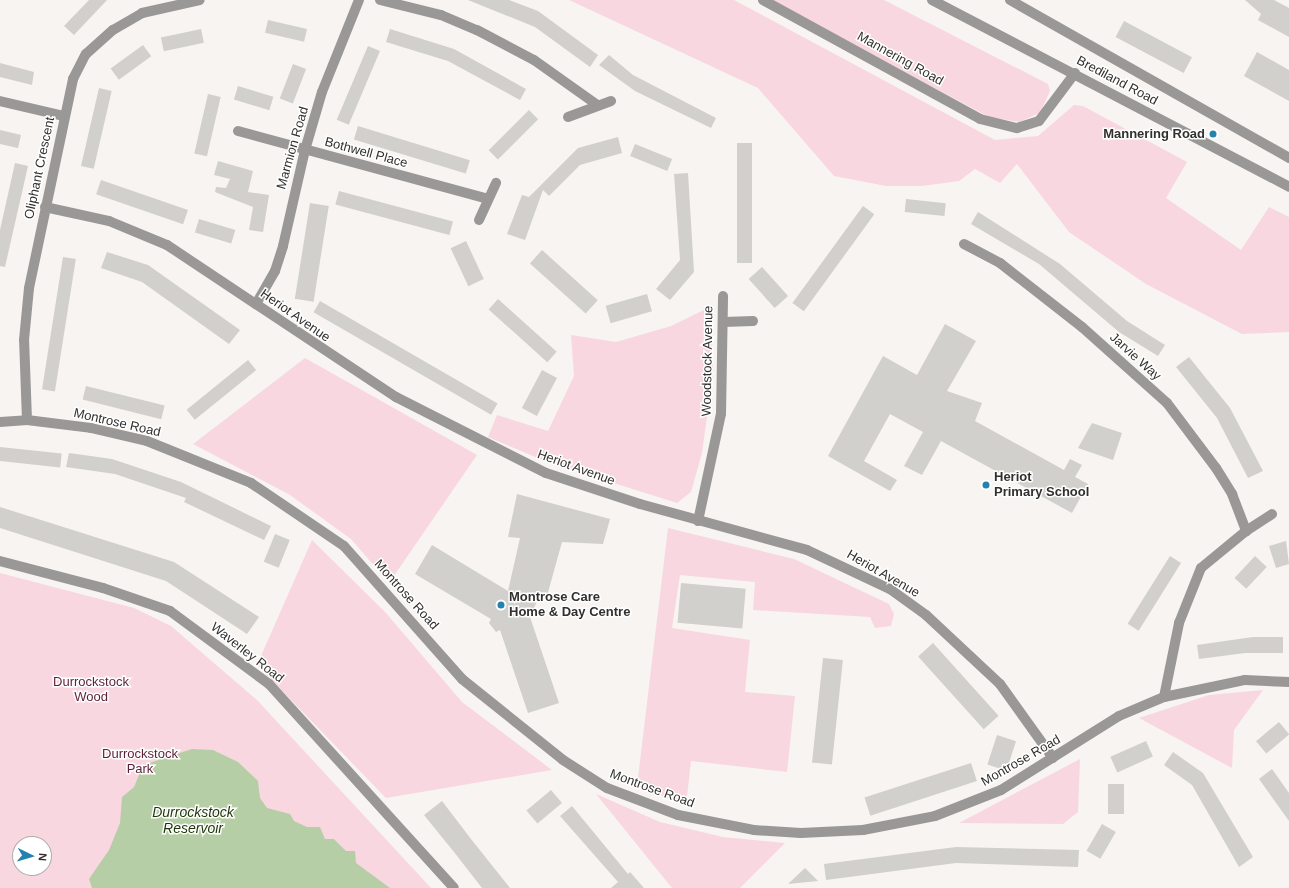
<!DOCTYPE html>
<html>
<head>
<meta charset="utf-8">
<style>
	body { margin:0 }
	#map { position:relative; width:1289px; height:888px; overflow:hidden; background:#f8f4f1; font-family:Helvetica,sans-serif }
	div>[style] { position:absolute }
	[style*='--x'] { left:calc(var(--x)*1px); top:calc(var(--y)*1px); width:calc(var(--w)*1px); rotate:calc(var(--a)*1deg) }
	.green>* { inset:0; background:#f8d7e1 }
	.water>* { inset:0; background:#b6cea5 }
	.building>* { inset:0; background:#d1d0cc; transform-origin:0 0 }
	.minor>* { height:10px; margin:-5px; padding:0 5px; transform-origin:5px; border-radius:5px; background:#9a9897 }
	.dots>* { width:11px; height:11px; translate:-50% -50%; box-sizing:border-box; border:2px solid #fff; border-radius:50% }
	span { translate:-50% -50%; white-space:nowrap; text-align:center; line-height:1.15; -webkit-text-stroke:3px #fff; paint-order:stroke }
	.street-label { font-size:13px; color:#31302f }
	.poi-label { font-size:13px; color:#31302f; font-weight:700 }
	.right { translate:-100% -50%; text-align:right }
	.left { translate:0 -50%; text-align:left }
	.park-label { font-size:13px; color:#5b1f37 }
	.water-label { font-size:14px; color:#1e3509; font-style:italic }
	.north { position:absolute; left:12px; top:836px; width:40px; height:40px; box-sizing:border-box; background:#fff; border:1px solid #adacac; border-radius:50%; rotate:95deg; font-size:11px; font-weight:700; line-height:16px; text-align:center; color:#31302f }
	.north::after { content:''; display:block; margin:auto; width:14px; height:18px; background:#2482ae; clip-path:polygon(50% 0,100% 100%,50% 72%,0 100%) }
</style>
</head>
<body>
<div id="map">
	<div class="green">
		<div style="clip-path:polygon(569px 0,734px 0,995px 140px,1038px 136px,1074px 105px,1083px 106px,1187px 162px,1166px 198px,1241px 250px,1269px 207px,1289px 217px,1289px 332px,1242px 334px,1146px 284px,1069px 232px,1017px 164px,1000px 183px,975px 169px,959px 181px,922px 186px,886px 186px,834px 176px,758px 88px)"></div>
		<div style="clip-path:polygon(770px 0,884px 0,1048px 84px,1050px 91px,1040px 113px,1019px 122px,989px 117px)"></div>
		<div style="clip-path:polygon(710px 307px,713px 373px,702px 453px,691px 492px,677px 503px,547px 462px,488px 437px,497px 415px,548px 431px,574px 376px,571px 335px,616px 342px,671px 326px)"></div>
		<div style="clip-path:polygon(305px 358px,477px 455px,389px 583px,351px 539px,290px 495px,193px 444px)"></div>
		<div style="clip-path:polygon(668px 528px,794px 559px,889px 604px,894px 614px,891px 626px,875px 628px,870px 617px,753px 610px,755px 582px,680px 575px,672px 628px,750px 640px,745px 692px,795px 696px,787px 772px,691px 761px,686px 805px,637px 786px)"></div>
		<div style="clip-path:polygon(312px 540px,386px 613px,462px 702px,552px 770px,386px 798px,257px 665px)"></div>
		<div style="clip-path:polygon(evenodd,0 573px,134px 608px,171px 626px,257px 700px,431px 888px,0 888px,0 573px,20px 844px,44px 844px,44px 868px,20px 868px,20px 844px)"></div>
		<div style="clip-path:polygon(1263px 690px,1234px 730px,1232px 768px,1139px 718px,1209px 695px)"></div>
		<div style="clip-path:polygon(1080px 759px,1078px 812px,1063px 824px,959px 823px)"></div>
		<div style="clip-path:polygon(596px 794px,660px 822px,723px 837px,785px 843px,740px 888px,672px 888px)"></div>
	</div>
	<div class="water">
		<div style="clip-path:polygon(192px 749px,213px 750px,238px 762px,258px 781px,260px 798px,267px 808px,290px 814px,294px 821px,307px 827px,320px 827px,325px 839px,334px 839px,346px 851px,355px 851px,356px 863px,390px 888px,92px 888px,89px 879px,109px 850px,120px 823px,122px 797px,134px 787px,143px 765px)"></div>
	</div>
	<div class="building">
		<div style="clip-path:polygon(89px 0,107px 0,74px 35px,64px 26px)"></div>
		<div style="clip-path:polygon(468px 0,509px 0,538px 11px,598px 55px,590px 67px,535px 27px)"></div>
		<div style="clip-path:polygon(1245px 0,1274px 0,1289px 8px,1289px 37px,1258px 20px,1261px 14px)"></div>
		<div style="left:268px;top:20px;width:40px;height:13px;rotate:13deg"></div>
		<div style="left:1124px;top:21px;width:77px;height:18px;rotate:28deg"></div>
		<div style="left:201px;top:29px;width:14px;height:41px;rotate:78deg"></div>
		<div style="clip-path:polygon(390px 29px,454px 49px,526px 89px,520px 100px,448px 61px,386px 42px)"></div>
		<div style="left:143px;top:45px;width:14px;height:40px;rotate:54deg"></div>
		<div style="left:368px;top:46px;width:13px;height:80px;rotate:23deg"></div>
		<div style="clip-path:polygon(1257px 52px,1289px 70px,1289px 101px,1244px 76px)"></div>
		<div style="clip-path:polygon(609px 55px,633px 75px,716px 118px,711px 128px,635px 91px,599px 65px)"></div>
		<div style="clip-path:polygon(0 63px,34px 72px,32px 85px,0 77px)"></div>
		<div style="left:293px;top:64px;width:14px;height:37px;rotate:21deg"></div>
		<div style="left:238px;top:86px;width:37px;height:14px;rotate:17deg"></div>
		<div style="left:99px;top:88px;width:13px;height:80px;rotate:13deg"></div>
		<div style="left:208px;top:94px;width:13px;height:61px;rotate:13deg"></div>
		<div style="left:529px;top:110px;width:13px;height:57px;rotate:45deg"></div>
		<div style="left:358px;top:126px;width:117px;height:14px;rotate:17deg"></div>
		<div style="clip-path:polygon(0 130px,21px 135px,18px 148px,0 144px)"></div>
		<div style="clip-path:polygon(618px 137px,622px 153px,580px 165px,549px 196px,543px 190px,525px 240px,507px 234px,522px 195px,529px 197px,578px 148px)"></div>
		<div style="left:737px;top:143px;width:15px;height:120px"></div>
		<div style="left:635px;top:144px;width:40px;height:13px;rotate:22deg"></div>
		<div style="clip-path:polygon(218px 161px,253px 171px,248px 192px,269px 195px,263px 232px,249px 230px,253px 207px,215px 192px,216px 187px,226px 188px,230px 179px,214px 175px)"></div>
		<div style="clip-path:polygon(15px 163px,28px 166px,5px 267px,0 266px,0 230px)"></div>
		<div style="clip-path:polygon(688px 173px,694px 272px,670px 300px,656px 289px,680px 260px,674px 174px)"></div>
		<div style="left:101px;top:180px;width:92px;height:15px;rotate:19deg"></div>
		<div style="left:339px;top:191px;width:118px;height:14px;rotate:15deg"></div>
		<div style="left:906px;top:199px;width:40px;height:13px;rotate:6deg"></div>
		<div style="left:310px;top:203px;width:19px;height:97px;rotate:9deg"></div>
		<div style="left:863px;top:206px;width:14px;height:120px;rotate:36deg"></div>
		<div style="clip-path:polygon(978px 212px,1060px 264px,1127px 321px,1165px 345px,1158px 356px,1119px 332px,1039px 264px,971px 224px)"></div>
		<div style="left:199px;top:219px;width:38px;height:14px;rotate:17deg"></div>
		<div style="left:466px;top:241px;width:42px;height:17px;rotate:65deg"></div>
		<div style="left:542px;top:250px;width:75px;height:18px;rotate:42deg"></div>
		<div style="clip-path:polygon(107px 252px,148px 265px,240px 330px,229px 344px,142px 282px,101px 268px)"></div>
		<div style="left:63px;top:257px;width:13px;height:134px;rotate:9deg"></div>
		<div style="left:762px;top:267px;width:39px;height:18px;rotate:48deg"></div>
		<div style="left:647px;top:294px;width:18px;height:43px;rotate:74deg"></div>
		<div style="left:498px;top:299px;width:79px;height:14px;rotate:42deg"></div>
		<div style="left:320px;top:301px;width:205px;height:13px;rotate:30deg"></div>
		<div style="clip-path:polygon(945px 324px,976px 341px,947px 391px,982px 403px,975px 421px,1064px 470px,1070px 459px,1082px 465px,1075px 477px,1088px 484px,1072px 513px,941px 441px,922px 475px,904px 466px,923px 432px,890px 414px,864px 461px,897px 480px,890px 491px,828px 456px,883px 356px,917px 375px)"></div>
		<div style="clip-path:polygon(1189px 357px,1230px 408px,1263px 471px,1248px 478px,1217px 418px,1176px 367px)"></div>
		<div style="left:248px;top:360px;width:13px;height:79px;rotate:51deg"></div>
		<div style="left:542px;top:370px;width:17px;height:43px;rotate:28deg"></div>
		<div style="left:86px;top:386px;width:81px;height:14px;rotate:14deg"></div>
		<div style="clip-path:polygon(1092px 423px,1122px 433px,1113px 460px,1078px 448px)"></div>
		<div style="left:0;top:447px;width:62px;height:14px;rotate:6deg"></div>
		<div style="clip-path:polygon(69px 453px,112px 459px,181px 482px,271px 526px,264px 540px,184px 502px,186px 498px,115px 474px,66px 467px)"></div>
		<div style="clip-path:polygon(517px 494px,610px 519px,603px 544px,562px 542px,547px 596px,537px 601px,534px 608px,528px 611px,559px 703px,528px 713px,500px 630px,496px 632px,489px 623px,491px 619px,415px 574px,432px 545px,508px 591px,520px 538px,508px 537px)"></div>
		<div style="clip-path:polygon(0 507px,174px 562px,259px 617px,247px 634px,166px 581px,0 528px)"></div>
		<div style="left:275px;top:534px;width:16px;height:30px;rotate:22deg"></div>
		<div style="clip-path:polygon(1286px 541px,1289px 564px,1276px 568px,1269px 546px)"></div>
		<div style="left:1170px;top:556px;width:13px;height:80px;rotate:32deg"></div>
		<div style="left:1255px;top:556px;width:16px;height:30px;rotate:43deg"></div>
		<div style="left:681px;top:583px;width:65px;height:40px;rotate:5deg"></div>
		<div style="clip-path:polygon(1253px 637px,1283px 637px,1283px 653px,1245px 653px,1199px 659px,1197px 645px)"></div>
		<div style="left:933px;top:643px;width:98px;height:20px;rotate:48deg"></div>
		<div style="left:823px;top:658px;width:20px;height:105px;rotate:6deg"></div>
		<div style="left:1279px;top:722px;width:16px;height:30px;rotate:50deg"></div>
		<div style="left:997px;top:735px;width:20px;height:31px;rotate:18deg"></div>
		<div style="left:1146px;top:741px;width:17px;height:39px;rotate:66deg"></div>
		<div style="clip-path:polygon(1173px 752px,1203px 773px,1253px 857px,1239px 867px,1192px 785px,1164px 765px)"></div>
		<div style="left:971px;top:763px;width:19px;height:112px;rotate:72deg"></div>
		<div style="clip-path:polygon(1272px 769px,1289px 793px,1289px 821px,1259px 779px)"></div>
		<div style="left:1108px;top:784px;width:16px;height:30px"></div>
		<div style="left:551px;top:790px;width:17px;height:32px;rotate:50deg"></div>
		<div style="clip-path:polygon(442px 801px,471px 839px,510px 888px,482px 888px,454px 852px,424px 815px)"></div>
		<div style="clip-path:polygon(572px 806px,628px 874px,630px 872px,644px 888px,611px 888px,618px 882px,560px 816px)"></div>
		<div style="left:1102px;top:824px;width:16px;height:31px;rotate:30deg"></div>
		<div style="clip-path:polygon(956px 847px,1079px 850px,1078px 867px,956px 863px,826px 880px,824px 864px)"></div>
		<div style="clip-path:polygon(805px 868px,818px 881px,788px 884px)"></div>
	</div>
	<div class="minor">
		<div style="--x:380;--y:0;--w:63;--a:13.8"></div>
		<div style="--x:441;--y:15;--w:39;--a:23"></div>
		<div style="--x:477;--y:30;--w:64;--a:27.8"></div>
		<div style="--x:534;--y:60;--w:76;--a:35.4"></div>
		<div style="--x:763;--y:0;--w:247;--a:28.7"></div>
		<div style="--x:980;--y:119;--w:38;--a:14"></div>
		<div style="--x:1017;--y:128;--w:23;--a:-18"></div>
		<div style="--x:1039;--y:121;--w:60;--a:-53.1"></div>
		<div style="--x:932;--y:0;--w:403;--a:27.6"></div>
		<div style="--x:1010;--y:0;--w:321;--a:29.5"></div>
		<div style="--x:0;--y:101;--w:66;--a:13.2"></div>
		<div style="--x:568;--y:117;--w:46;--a:-20.4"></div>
		<div style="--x:238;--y:131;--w:259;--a:15.2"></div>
		<div style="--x:45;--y:207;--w:66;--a:12.3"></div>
		<div style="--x:109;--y:221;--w:63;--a:22.5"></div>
		<div style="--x:167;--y:245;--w:275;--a:33.6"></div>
		<div style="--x:396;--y:397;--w:168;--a:26.9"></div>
		<div style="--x:546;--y:473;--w:99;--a:18.3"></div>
		<div style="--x:640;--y:504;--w:173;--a:15.4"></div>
		<div style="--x:807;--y:550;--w:92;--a:25.2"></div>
		<div style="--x:890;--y:589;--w:44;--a:35.8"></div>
		<div style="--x:926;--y:615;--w:101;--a:43"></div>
		<div style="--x:1000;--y:684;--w:91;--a:54.4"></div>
		<div style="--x:479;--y:220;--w:41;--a:-65.3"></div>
		<div style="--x:964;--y:244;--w:41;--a:27.8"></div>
		<div style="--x:1000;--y:263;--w:104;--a:38"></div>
		<div style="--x:1082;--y:327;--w:114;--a:41.8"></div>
		<div style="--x:1167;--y:403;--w:81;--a:53"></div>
		<div style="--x:1216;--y:468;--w:31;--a:58"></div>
		<div style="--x:1232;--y:494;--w:40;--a:69"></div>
		<div style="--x:256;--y:304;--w:38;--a:-60"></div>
		<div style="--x:275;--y:271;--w:26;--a:-72"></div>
		<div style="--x:283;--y:246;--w:98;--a:-77.1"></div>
		<div style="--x:305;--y:150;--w:60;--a:-73.7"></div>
		<div style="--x:322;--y:92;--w:99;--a:-68.1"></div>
		<div style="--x:724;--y:322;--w:29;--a:-2"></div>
		<div style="--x:27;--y:420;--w:80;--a:-92.1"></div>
		<div style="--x:24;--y:340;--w:52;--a:-84.5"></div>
		<div style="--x:29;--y:288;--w:214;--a:-78.1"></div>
		<div style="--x:73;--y:79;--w:28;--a:-63"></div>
		<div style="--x:86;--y:54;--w:36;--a:-42"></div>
		<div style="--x:113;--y:30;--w:34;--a:-30"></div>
		<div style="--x:142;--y:13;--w:59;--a:-12.6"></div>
		<div style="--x:0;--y:422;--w:27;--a:-4"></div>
		<div style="--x:27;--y:420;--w:64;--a:7.1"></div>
		<div style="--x:91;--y:428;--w:57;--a:13.1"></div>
		<div style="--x:147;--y:441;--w:112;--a:22"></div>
		<div style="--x:251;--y:483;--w:112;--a:34.1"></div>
		<div style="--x:344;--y:546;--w:178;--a:48.4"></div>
		<div style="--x:462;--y:679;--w:129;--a:38.7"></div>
		<div style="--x:563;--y:760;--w:52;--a:32.5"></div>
		<div style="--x:607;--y:788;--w:76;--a:20.8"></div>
		<div style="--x:678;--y:815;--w:77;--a:11.2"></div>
		<div style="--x:754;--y:830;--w:47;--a:3.7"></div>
		<div style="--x:801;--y:833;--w:62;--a:-2.8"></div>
		<div style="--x:863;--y:830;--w:73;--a:-11"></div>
		<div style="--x:935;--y:816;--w:71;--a:-21.5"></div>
		<div style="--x:1001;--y:790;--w:139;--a:-32.1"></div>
		<div style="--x:1119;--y:716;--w:49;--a:-22.9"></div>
		<div style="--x:1164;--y:697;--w:83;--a:-11.9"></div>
		<div style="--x:1245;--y:680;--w:44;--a:2.6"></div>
		<div style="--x:698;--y:521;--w:109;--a:-77.9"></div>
		<div style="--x:721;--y:414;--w:118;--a:-89"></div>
		<div style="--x:0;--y:561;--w:106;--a:14.7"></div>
		<div style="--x:103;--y:588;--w:71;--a:18.9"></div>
		<div style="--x:170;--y:611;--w:123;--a:36.4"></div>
		<div style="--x:269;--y:684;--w:275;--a:47.8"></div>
		<div style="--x:1164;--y:697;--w:76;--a:-78.5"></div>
		<div style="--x:1179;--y:623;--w:59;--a:-68.2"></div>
		<div style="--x:1201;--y:568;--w:58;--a:-39.4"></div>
		<div style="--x:1246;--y:531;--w:31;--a:-33"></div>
	</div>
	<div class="dots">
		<div style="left:1213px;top:134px;background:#2482ae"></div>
		<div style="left:986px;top:485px;background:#2482ae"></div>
		<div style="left:501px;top:605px;background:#2482ae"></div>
	</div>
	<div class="street-label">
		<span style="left:900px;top:59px;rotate:29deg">Mannering Road</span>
		<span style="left:1117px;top:81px;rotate:28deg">Brediland Road</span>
		<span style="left:293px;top:148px;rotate:-74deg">Marmion Road</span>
		<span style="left:366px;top:153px;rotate:15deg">Bothwell Place</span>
		<span style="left:40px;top:168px;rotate:-78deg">Oliphant Crescent</span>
		<span style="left:295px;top:316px;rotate:35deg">Heriot Avenue</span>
		<span style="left:1135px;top:357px;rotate:42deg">Jarvie Way</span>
		<span style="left:708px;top:361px;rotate:-89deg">Woodstock Avenue</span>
		<span style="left:117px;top:423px;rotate:13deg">Montrose Road</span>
		<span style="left:576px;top:468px;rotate:20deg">Heriot Avenue</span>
		<span style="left:883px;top:574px;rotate:30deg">Heriot Avenue</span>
		<span style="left:406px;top:595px;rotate:48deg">Montrose Road</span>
		<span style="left:247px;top:653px;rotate:38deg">Waverley Road</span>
		<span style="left:1021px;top:761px;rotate:-30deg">Montrose Road</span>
		<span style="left:652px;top:789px;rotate:20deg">Montrose Road</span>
	</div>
	<div class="poi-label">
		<span class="right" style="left:1205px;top:134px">Mannering Road</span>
		<span class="left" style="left:994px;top:485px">Heriot<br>Primary School</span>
		<span class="left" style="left:509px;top:605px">Montrose Care<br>Home &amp; Day Centre</span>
	</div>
	<div class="park-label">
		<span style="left:91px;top:690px">Durrockstock<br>Wood</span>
		<span style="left:140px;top:762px">Durrockstock<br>Park</span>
	</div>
	<div class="water-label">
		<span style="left:193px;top:820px">Durrockstock<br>Reservoir</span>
	</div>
	<div class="north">N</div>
</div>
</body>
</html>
